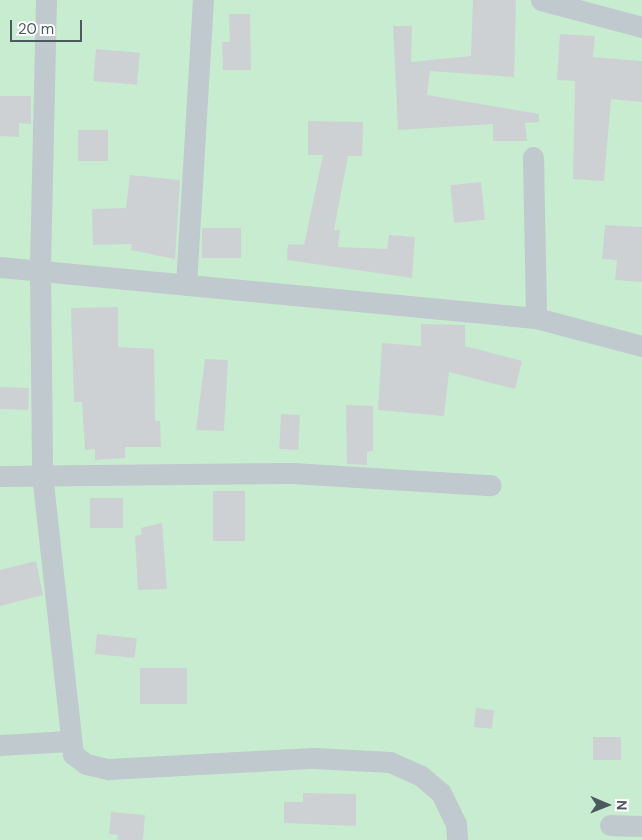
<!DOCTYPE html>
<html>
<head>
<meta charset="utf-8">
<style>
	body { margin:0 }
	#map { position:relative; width:642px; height:840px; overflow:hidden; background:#f5f3f3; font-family:"DM Sans",sans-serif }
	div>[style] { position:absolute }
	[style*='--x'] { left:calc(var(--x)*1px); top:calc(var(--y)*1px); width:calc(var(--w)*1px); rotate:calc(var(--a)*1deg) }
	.green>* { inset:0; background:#c8ecd0; transform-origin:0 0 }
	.building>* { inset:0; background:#ced1d4; transform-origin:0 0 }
	.street>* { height:21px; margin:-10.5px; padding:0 10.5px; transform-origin:10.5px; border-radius:10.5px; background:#c0c9cd }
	span { translate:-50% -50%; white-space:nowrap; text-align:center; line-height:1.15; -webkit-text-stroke:4px #fff; paint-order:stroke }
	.north { position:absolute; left:582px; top:780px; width:50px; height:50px; -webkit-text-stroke:4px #fff; paint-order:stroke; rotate:91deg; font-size:14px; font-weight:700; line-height:20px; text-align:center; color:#4c595f }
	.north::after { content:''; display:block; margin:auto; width:18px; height:22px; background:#4c595f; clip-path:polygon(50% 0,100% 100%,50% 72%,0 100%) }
	.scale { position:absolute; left:10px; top:20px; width:72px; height:22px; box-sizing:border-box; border:2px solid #4c595f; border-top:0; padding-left:6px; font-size:15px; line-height:18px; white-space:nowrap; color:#4c595f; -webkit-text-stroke:4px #fff; paint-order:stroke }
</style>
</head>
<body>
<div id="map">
	<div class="green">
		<div style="left:0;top:0;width:642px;height:840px"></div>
	</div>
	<div class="building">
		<div style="clip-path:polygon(473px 0,516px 0,514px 77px,430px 71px,427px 95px,539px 114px,539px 122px,525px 123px,527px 141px,493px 141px,493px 124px,398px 130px,393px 26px,412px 26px,411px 62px,471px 56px)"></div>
		<div style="clip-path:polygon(229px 14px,250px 14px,251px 70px,223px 70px,222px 42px,230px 42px)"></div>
		<div style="clip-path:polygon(560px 34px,595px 36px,593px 57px,642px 61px,642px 102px,611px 99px,604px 181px,573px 179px,575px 81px,557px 80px)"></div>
		<div style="left:96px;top:49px;width:44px;height:32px;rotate:5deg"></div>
		<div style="clip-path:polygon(0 96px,31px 96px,31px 124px,19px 123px,19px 137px,0 136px)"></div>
		<div style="clip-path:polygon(308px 121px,363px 122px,362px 156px,348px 156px,334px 230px,340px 230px,338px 247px,387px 249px,389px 235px,415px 237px,412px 278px,287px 260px,288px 244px,304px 245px,323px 155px,308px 155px)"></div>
		<div style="left:78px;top:130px;width:30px;height:31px"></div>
		<div style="clip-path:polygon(130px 175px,180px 180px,175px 259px,131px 250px,132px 244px,93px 245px,92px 209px,126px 208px)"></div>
		<div style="left:481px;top:182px;width:38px;height:31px;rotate:84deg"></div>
		<div style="clip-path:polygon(605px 225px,642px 227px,642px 282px,615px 280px,617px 260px,602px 259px)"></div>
		<div style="left:202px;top:228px;width:39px;height:30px"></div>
		<div style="clip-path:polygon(118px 307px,118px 347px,154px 349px,155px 421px,160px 421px,161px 447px,125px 447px,125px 458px,95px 460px,95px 449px,85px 450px,82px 402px,74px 402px,71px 308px)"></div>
		<div style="clip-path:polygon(421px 324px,465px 325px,465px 346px,522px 361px,515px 389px,449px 372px,444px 416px,378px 410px,382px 343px,421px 346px)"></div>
		<div style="clip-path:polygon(205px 359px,228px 360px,224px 431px,196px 430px)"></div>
		<div style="left:0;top:387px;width:29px;height:22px;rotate:2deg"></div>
		<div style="clip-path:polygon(346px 405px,373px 406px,373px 451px,367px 452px,367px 465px,347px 464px)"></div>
		<div style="left:281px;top:414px;width:19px;height:35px;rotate:3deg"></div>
		<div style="left:213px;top:491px;width:32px;height:50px"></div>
		<div style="left:90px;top:498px;width:33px;height:30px"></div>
		<div style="clip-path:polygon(162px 523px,167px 589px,138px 590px,135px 536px,142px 534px,141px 528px)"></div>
		<div style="clip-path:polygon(36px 561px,43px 595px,0 606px,0 570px)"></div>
		<div style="left:97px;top:634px;width:40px;height:20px;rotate:6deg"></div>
		<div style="left:187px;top:668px;width:36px;height:47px;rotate:90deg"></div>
		<div style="left:476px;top:708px;width:18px;height:19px;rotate:6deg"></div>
		<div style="left:593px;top:737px;width:28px;height:23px"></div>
		<div style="clip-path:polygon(303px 793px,356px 794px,356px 826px,284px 823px,284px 802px,303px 802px)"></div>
		<div style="clip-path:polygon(111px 812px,145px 815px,143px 840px,117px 840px,118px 835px,109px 834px)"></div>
	</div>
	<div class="street">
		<div style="--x:46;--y:0;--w:271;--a:91.3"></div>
		<div style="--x:40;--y:271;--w:203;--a:89.4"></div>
		<div style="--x:42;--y:474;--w:282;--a:83.7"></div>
		<div style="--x:73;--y:754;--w:16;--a:38"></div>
		<div style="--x:86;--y:764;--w:23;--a:13"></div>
		<div style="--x:108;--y:769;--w:206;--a:-3.1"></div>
		<div style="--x:314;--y:758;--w:76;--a:3"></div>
		<div style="--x:390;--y:762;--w:34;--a:24"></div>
		<div style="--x:421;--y:776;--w:26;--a:40"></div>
		<div style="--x:441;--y:793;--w:34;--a:64"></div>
		<div style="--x:456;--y:824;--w:16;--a:86"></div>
		<div style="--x:541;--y:0;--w:105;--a:15"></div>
		<div style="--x:533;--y:157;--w:161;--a:88.9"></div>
		<div style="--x:0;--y:267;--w:538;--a:5.44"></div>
		<div style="--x:536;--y:318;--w:110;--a:14.8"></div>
		<div style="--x:186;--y:285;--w:286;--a:-86.6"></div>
		<div style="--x:0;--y:476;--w:292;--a:-0.6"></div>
		<div style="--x:292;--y:473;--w:199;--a:3.5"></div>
		<div style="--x:0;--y:745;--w:69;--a:-3.3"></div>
		<div style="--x:610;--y:825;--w:32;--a:2"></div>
	</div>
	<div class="north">N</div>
	<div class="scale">20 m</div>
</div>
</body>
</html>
